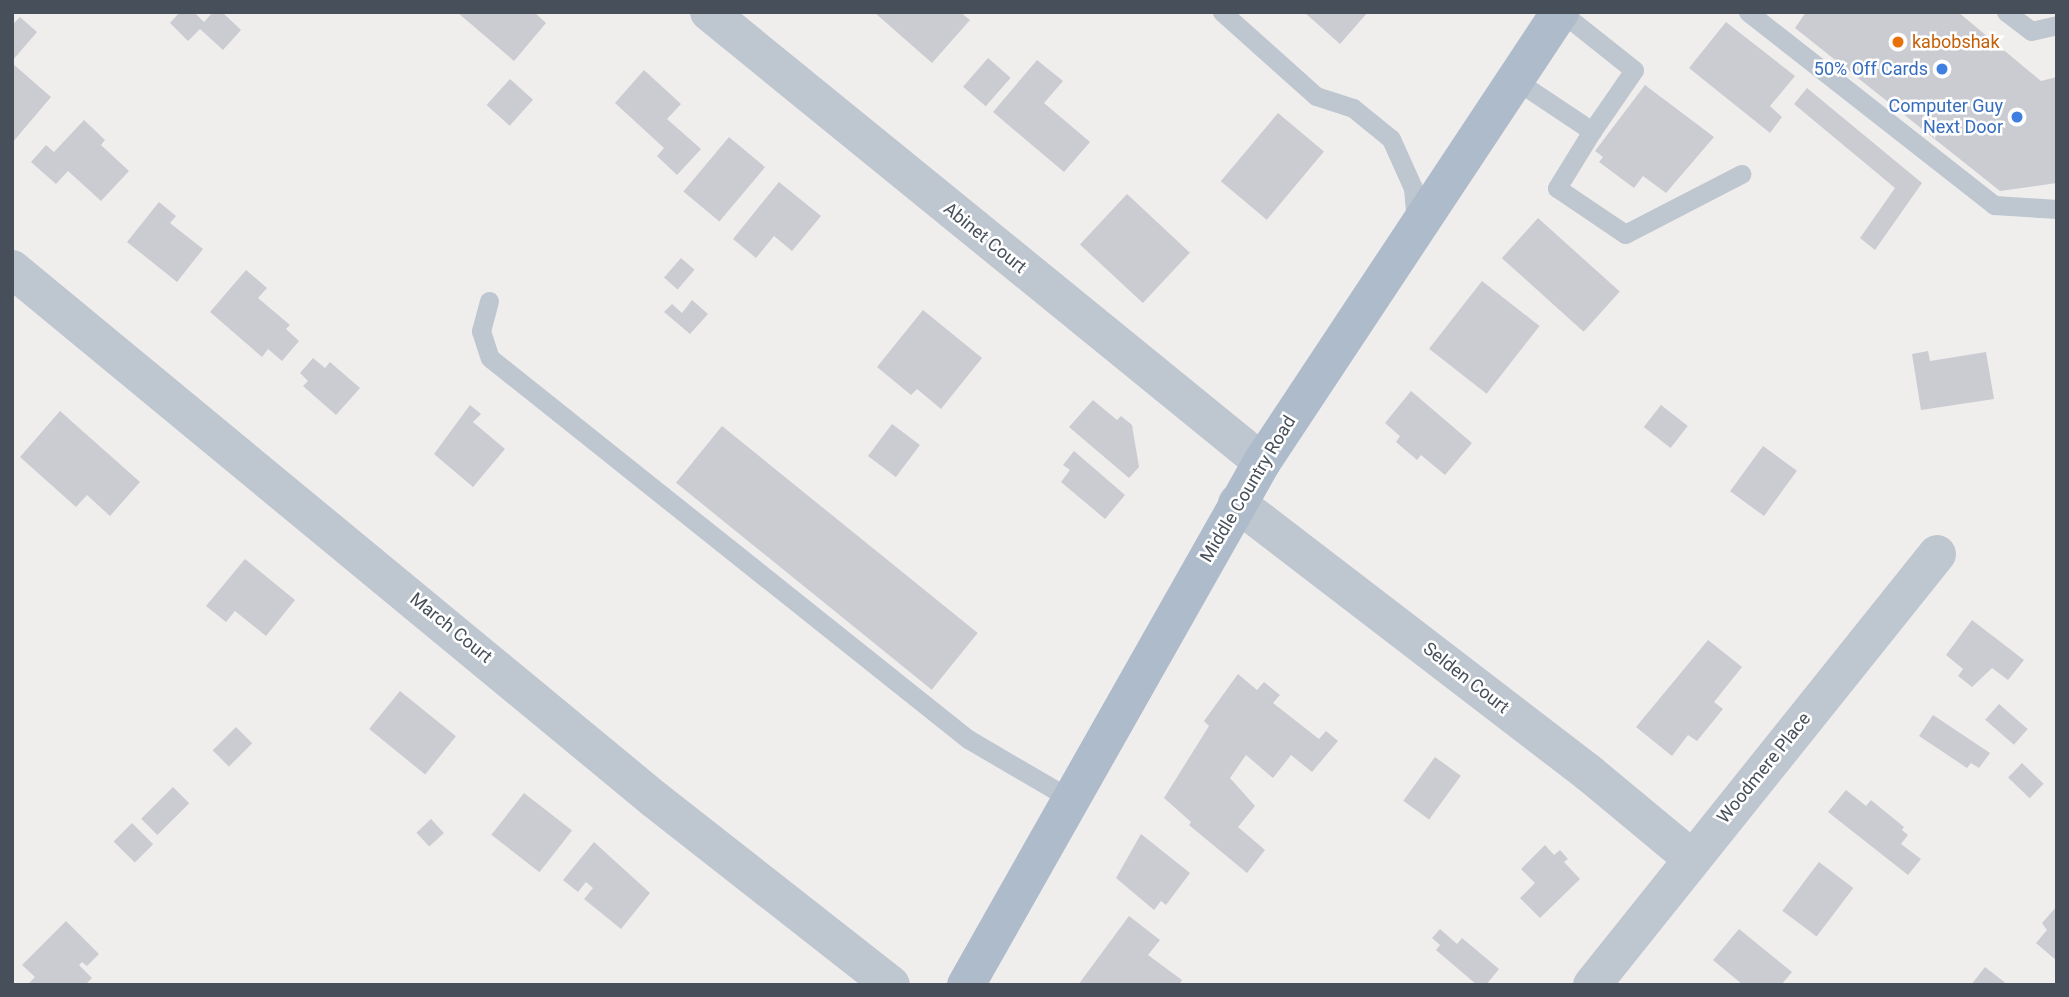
<!DOCTYPE html>
<html>
<head>
<meta charset="utf-8">
<style>
	body { margin:0 }
	#map { position:relative; width:2069px; height:997px; overflow:hidden; background:#f0eded; font-family:Roboto,sans-serif }
	div>[style] { position:absolute }
	[style*='--x'] { left:calc(var(--x)*1px); top:calc(var(--y)*1px); width:calc(var(--w)*1px); rotate:calc(var(--a)*1deg) }
	.building>* { inset:0; background:#caccd2; transform-origin:0 0 }
	.service>* { height:19px; margin:-9.5px; padding:0 9.5px; transform-origin:9.5px; border-radius:9.5px; background:#bec6cf }
	.minor>* { height:38px; margin:-19px; padding:0 19px; transform-origin:19px; border-radius:19px; background:#bec6cf }
	.primary>* { height:38px; margin:-19px; padding:0 19px; transform-origin:19px; border-radius:19px; background:#adbbcb }
	.dots>* { width:19px; height:19px; translate:-50% -50%; box-sizing:border-box; border:4px solid #fff; border-radius:50% }
	span { translate:-50% -50%; white-space:nowrap; text-align:center; line-height:1.15; -webkit-text-stroke:5px #fff; paint-order:stroke }
	.food-label { font-size:18px; color:#c56008 }
	.left { translate:0 -50%; text-align:left }
	.shop-label { font-size:18px; color:#366cbe }
	.right { translate:-100% -50%; text-align:right }
	.street-label { font-size:18px; color:#464f5a }
	.frame { position:absolute; inset:0; border:14px solid #464f5a; pointer-events:none }
</style>
</head>
<body>
<div id="map">
	<div class="building">
		<div style="clip-path:polygon(180px 12px,194px 12px,204px 22px,213px 12px,222px 12px,241px 30px,223px 50px,200px 29px,188px 41px,170px 23px)"></div>
		<div style="clip-path:polygon(457px 12px,534px 12px,546px 23px,514px 61px)"></div>
		<div style="clip-path:polygon(874px 12px,960px 12px,970px 20px,932px 63px)"></div>
		<div style="clip-path:polygon(1304px 12px,1368px 12px,1340px 44px)"></div>
		<div style="clip-path:polygon(1806px 12px,1958px 12px,2041px 81px,2057px 77px,2057px 183px,2000px 191px,1795px 28px)"></div>
		<div style="clip-path:polygon(20px 17px,37px 32px,12px 61px,12px 25px)"></div>
		<div style="clip-path:polygon(1726px 22px,1795px 76px,1770px 106px,1782px 117px,1770px 133px,1689px 68px)"></div>
		<div style="left:988px;top:58px;width:30px;height:38px;rotate:41deg"></div>
		<div style="clip-path:polygon(1037px 60px,1063px 81px,1044px 103px,1090px 142px,1064px 172px,993px 112px)"></div>
		<div style="clip-path:polygon(12px 63px,51px 97px,12px 143px)"></div>
		<div style="clip-path:polygon(644px 70px,681px 104px,667px 119px,701px 149px,677px 175px,657px 156px,664px 148px,615px 103px)"></div>
		<div style="left:510px;top:79px;width:31px;height:35px;rotate:42deg"></div>
		<div style="clip-path:polygon(1645px 85px,1714px 137px,1666px 193px,1643px 176px,1634px 188px,1599px 162px,1603px 157px,1595px 151px)"></div>
		<div style="clip-path:polygon(1807px 88px,1922px 183px,1875px 250px,1860px 238px,1895px 188px,1794px 104px)"></div>
		<div style="left:1278px;top:113px;width:60px;height:89px;rotate:40deg"></div>
		<div style="clip-path:polygon(84px 120px,105px 140px,101px 145px,129px 171px,101px 201px,68px 171px,56px 184px,31px 162px,46px 145px,54px 152px)"></div>
		<div style="left:729px;top:137px;width:47px;height:71px;rotate:40deg"></div>
		<div style="clip-path:polygon(779px 182px,821px 216px,792px 251px,774px 236px,756px 258px,733px 239px)"></div>
		<div style="left:1127px;top:194px;width:86px;height:69px;rotate:43deg"></div>
		<div style="clip-path:polygon(159px 202px,176px 216px,170px 223px,203px 249px,177px 282px,127px 242px)"></div>
		<div style="left:1538px;top:218px;width:110px;height:54px;rotate:42deg"></div>
		<div style="left:681px;top:258px;width:18px;height:26px;rotate:41deg"></div>
		<div style="clip-path:polygon(246px 270px,267px 288px,258px 298px,290px 325px,286px 329px,299px 341px,282px 361px,268px 349px,262px 357px,210px 312px)"></div>
		<div style="left:1482px;top:281px;width:73px;height:86px;rotate:38deg"></div>
		<div style="clip-path:polygon(692px 300px,708px 314px,690px 334px,664px 312px,672px 304px,682px 313px)"></div>
		<div style="clip-path:polygon(923px 310px,982px 358px,941px 409px,917px 389px,911px 395px,877px 367px)"></div>
		<div style="clip-path:polygon(1928px 351px,1930px 361px,1986px 352px,1994px 399px,1921px 410px,1912px 354px)"></div>
		<div style="clip-path:polygon(313px 358px,325px 368px,330px 362px,360px 388px,336px 415px,303px 386px,308px 381px,300px 373px)"></div>
		<div style="clip-path:polygon(1411px 391px,1472px 443px,1445px 475px,1421px 455px,1417px 460px,1396px 442px,1400px 436px,1385px 423px)"></div>
		<div style="clip-path:polygon(1093px 400px,1117px 420px,1121px 416px,1132px 425px,1139px 467px,1129px 478px,1069px 427px)"></div>
		<div style="clip-path:polygon(470px 405px,481px 414px,473px 422px,505px 449px,473px 487px,434px 454px)"></div>
		<div style="left:1661px;top:405px;width:34px;height:28px;rotate:38deg"></div>
		<div style="clip-path:polygon(60px 411px,140px 482px,110px 516px,87px 495px,76px 507px,20px 457px)"></div>
		<div style="left:892px;top:424px;width:35px;height:40px;rotate:37deg"></div>
		<div style="left:722px;top:426px;width:329px;height:73px;rotate:39deg"></div>
		<div style="left:1763px;top:446px;width:42px;height:56px;rotate:36deg"></div>
		<div style="clip-path:polygon(1074px 451px,1125px 495px,1105px 519px,1061px 482px,1070px 470px,1063px 465px)"></div>
		<div style="clip-path:polygon(245px 559px,295px 600px,266px 636px,235px 611px,226px 622px,206px 606px)"></div>
		<div style="clip-path:polygon(1972px 620px,2024px 660px,2008px 680px,1992px 668px,1972px 687px,1958px 676px,1963px 669px,1946px 655px)"></div>
		<div style="clip-path:polygon(1708px 640px,1742px 667px,1714px 702px,1723px 709px,1697px 741px,1688px 735px,1672px 756px,1636px 727px)"></div>
		<div style="clip-path:polygon(1238px 674px,1257px 690px,1264px 682px,1280px 695px,1273px 703px,1319px 739px,1326px 731px,1338px 741px,1312px 772px,1291px 755px,1273px 778px,1246px 755px,1230px 778px,1255px 806px,1238px 827px,1265px 850px,1247px 873px,1189px 825px,1191px 822px,1164px 798px,1209px 726px,1204px 721px)"></div>
		<div style="left:400px;top:691px;width:72px;height:49px;rotate:39deg"></div>
		<div style="left:1999px;top:704px;width:38px;height:21px;rotate:41deg"></div>
		<div style="clip-path:polygon(1933px 715px,1990px 753px,1979px 768px,1971px 763px,1967px 768px,1919px 736px)"></div>
		<div style="left:236px;top:727px;width:23px;height:33px;rotate:45deg"></div>
		<div style="left:1435px;top:757px;width:32px;height:54px;rotate:36deg"></div>
		<div style="left:2022px;top:763px;width:30px;height:20px;rotate:44deg"></div>
		<div style="left:173px;top:787px;width:23px;height:45px;rotate:45deg"></div>
		<div style="clip-path:polygon(1846px 790px,1866px 806px,1871px 800px,1904px 827px,1902px 830px,1908px 835px,1901px 844px,1921px 859px,1908px 875px,1828px 812px)"></div>
		<div style="left:524px;top:793px;width:61px;height:53px;rotate:38deg"></div>
		<div style="left:431px;top:819px;width:19px;height:20px;rotate:47deg"></div>
		<div style="left:132px;top:823px;width:30px;height:26px;rotate:45deg"></div>
		<div style="clip-path:polygon(1141px 834px,1190px 873px,1166px 905px,1161px 901px,1154px 910px,1116px 878px)"></div>
		<div style="clip-path:polygon(594px 842px,650px 893px,621px 929px,584px 899px,593px 888px,586px 882px,578px 892px,563px 880px)"></div>
		<div style="clip-path:polygon(1545px 845px,1554px 855px,1560px 850px,1568px 859px,1564px 862px,1580px 879px,1540px 918px,1520px 898px,1535px 883px,1521px 869px)"></div>
		<div style="left:1819px;top:862px;width:43px;height:61px;rotate:37deg"></div>
		<div style="clip-path:polygon(2057px 906px,2057px 961px,2036px 943px,2047px 930px,2042px 923px)"></div>
		<div style="clip-path:polygon(1129px 916px,1160px 940px,1148px 955px,1182px 980px,1179px 985px,1078px 985px)"></div>
		<div style="clip-path:polygon(66px 921px,99px 954px,87px 966px,82px 962px,79px 965px,92px 978px,85px 985px,27px 985px,35px 977px,22px 965px)"></div>
		<div style="clip-path:polygon(1440px 929px,1457px 944px,1462px 938px,1499px 969px,1486px 985px,1477px 985px,1436px 950px,1440px 945px,1432px 938px)"></div>
		<div style="clip-path:polygon(1739px 929px,1792px 972px,1781px 985px,1743px 985px,1713px 960px)"></div>
		<div style="clip-path:polygon(1985px 967px,2008px 985px,1971px 985px)"></div>
	</div>
	<div class="service">
		<div style="--x:1222;--y:12;--w:126;--a:41.8"></div>
		<div style="--x:1316;--y:96;--w:39;--a:18"></div>
		<div style="--x:1353;--y:108;--w:49;--a:39.2"></div>
		<div style="--x:1391;--y:139;--w:54;--a:65.8"></div>
		<div style="--x:1413;--y:188;--w:37;--a:85"></div>
		<div style="--x:1748;--y:12;--w:313;--a:38.1"></div>
		<div style="--x:1994;--y:205;--w:63;--a:3.6"></div>
		<div style="--x:2006;--y:12;--w:31;--a:37"></div>
		<div style="--x:2031;--y:31;--w:27;--a:-13"></div>
		<div style="--x:1514;--y:79;--w:94;--a:33.7"></div>
		<div style="--x:1592;--y:131;--w:74;--a:-55.5"></div>
		<div style="--x:1634;--y:70;--w:93;--a:-141.5"></div>
		<div style="--x:1592;--y:131;--w:67;--a:121.6"></div>
		<div style="--x:1557;--y:188;--w:82;--a:34.1"></div>
		<div style="--x:1625;--y:234;--w:131;--a:-27.3"></div>
		<div style="--x:489;--y:301;--w:31;--a:105"></div>
		<div style="--x:481;--y:331;--w:28;--a:72"></div>
		<div style="--x:490;--y:358;--w:611;--a:38.56"></div>
		<div style="--x:968;--y:739;--w:117;--a:30.3"></div>
	</div>
	<div class="minor">
		<div style="--x:709;--y:12;--w:713;--a:39.14"></div>
		<div style="--x:12;--y:269;--w:833;--a:39.54"></div>
		<div style="--x:654;--y:799;--w:301;--a:38.1"></div>
		<div style="--x:1237;--y:503;--w:445;--a:37.5"></div>
		<div style="--x:1590;--y:774;--w:131;--a:39.7"></div>
		<div style="--x:1592;--y:985;--w:552;--a:-51.32"></div>
	</div>
	<div class="primary">
		<div style="--x:966;--y:985;--w:601;--a:-60.49"></div>
		<div style="--x:1262;--y:462;--w:540;--a:-56.49"></div>
	</div>
	<div class="dots">
		<div style="left:1898px;top:42px;background:#e8710a"></div>
		<div style="left:1942px;top:69px;background:#3f7fe0"></div>
		<div style="left:2017px;top:117px;background:#3f7fe0"></div>
	</div>
	<div class="food-label">
		<span class="left" style="left:1912px;top:42px">kabobshak</span>
	</div>
	<div class="shop-label">
		<span class="right" style="left:1928px;top:69px">50% Off Cards</span>
		<span class="right" style="left:2003px;top:117px">Computer Guy<br>Next Door</span>
	</div>
	<div class="street-label">
		<span style="left:985px;top:238px;rotate:39deg">Abinet Court</span>
		<span style="left:1248px;top:489px;rotate:-59deg">Middle Country Road</span>
		<span style="left:451px;top:628px;rotate:39deg">March Court</span>
		<span style="left:1466px;top:678px;rotate:38deg">Selden Court</span>
		<span style="left:1764px;top:768px;rotate:-51deg">Woodmere Place</span>
	</div>
	<div class="frame"></div>
</div>
</body>
</html>
